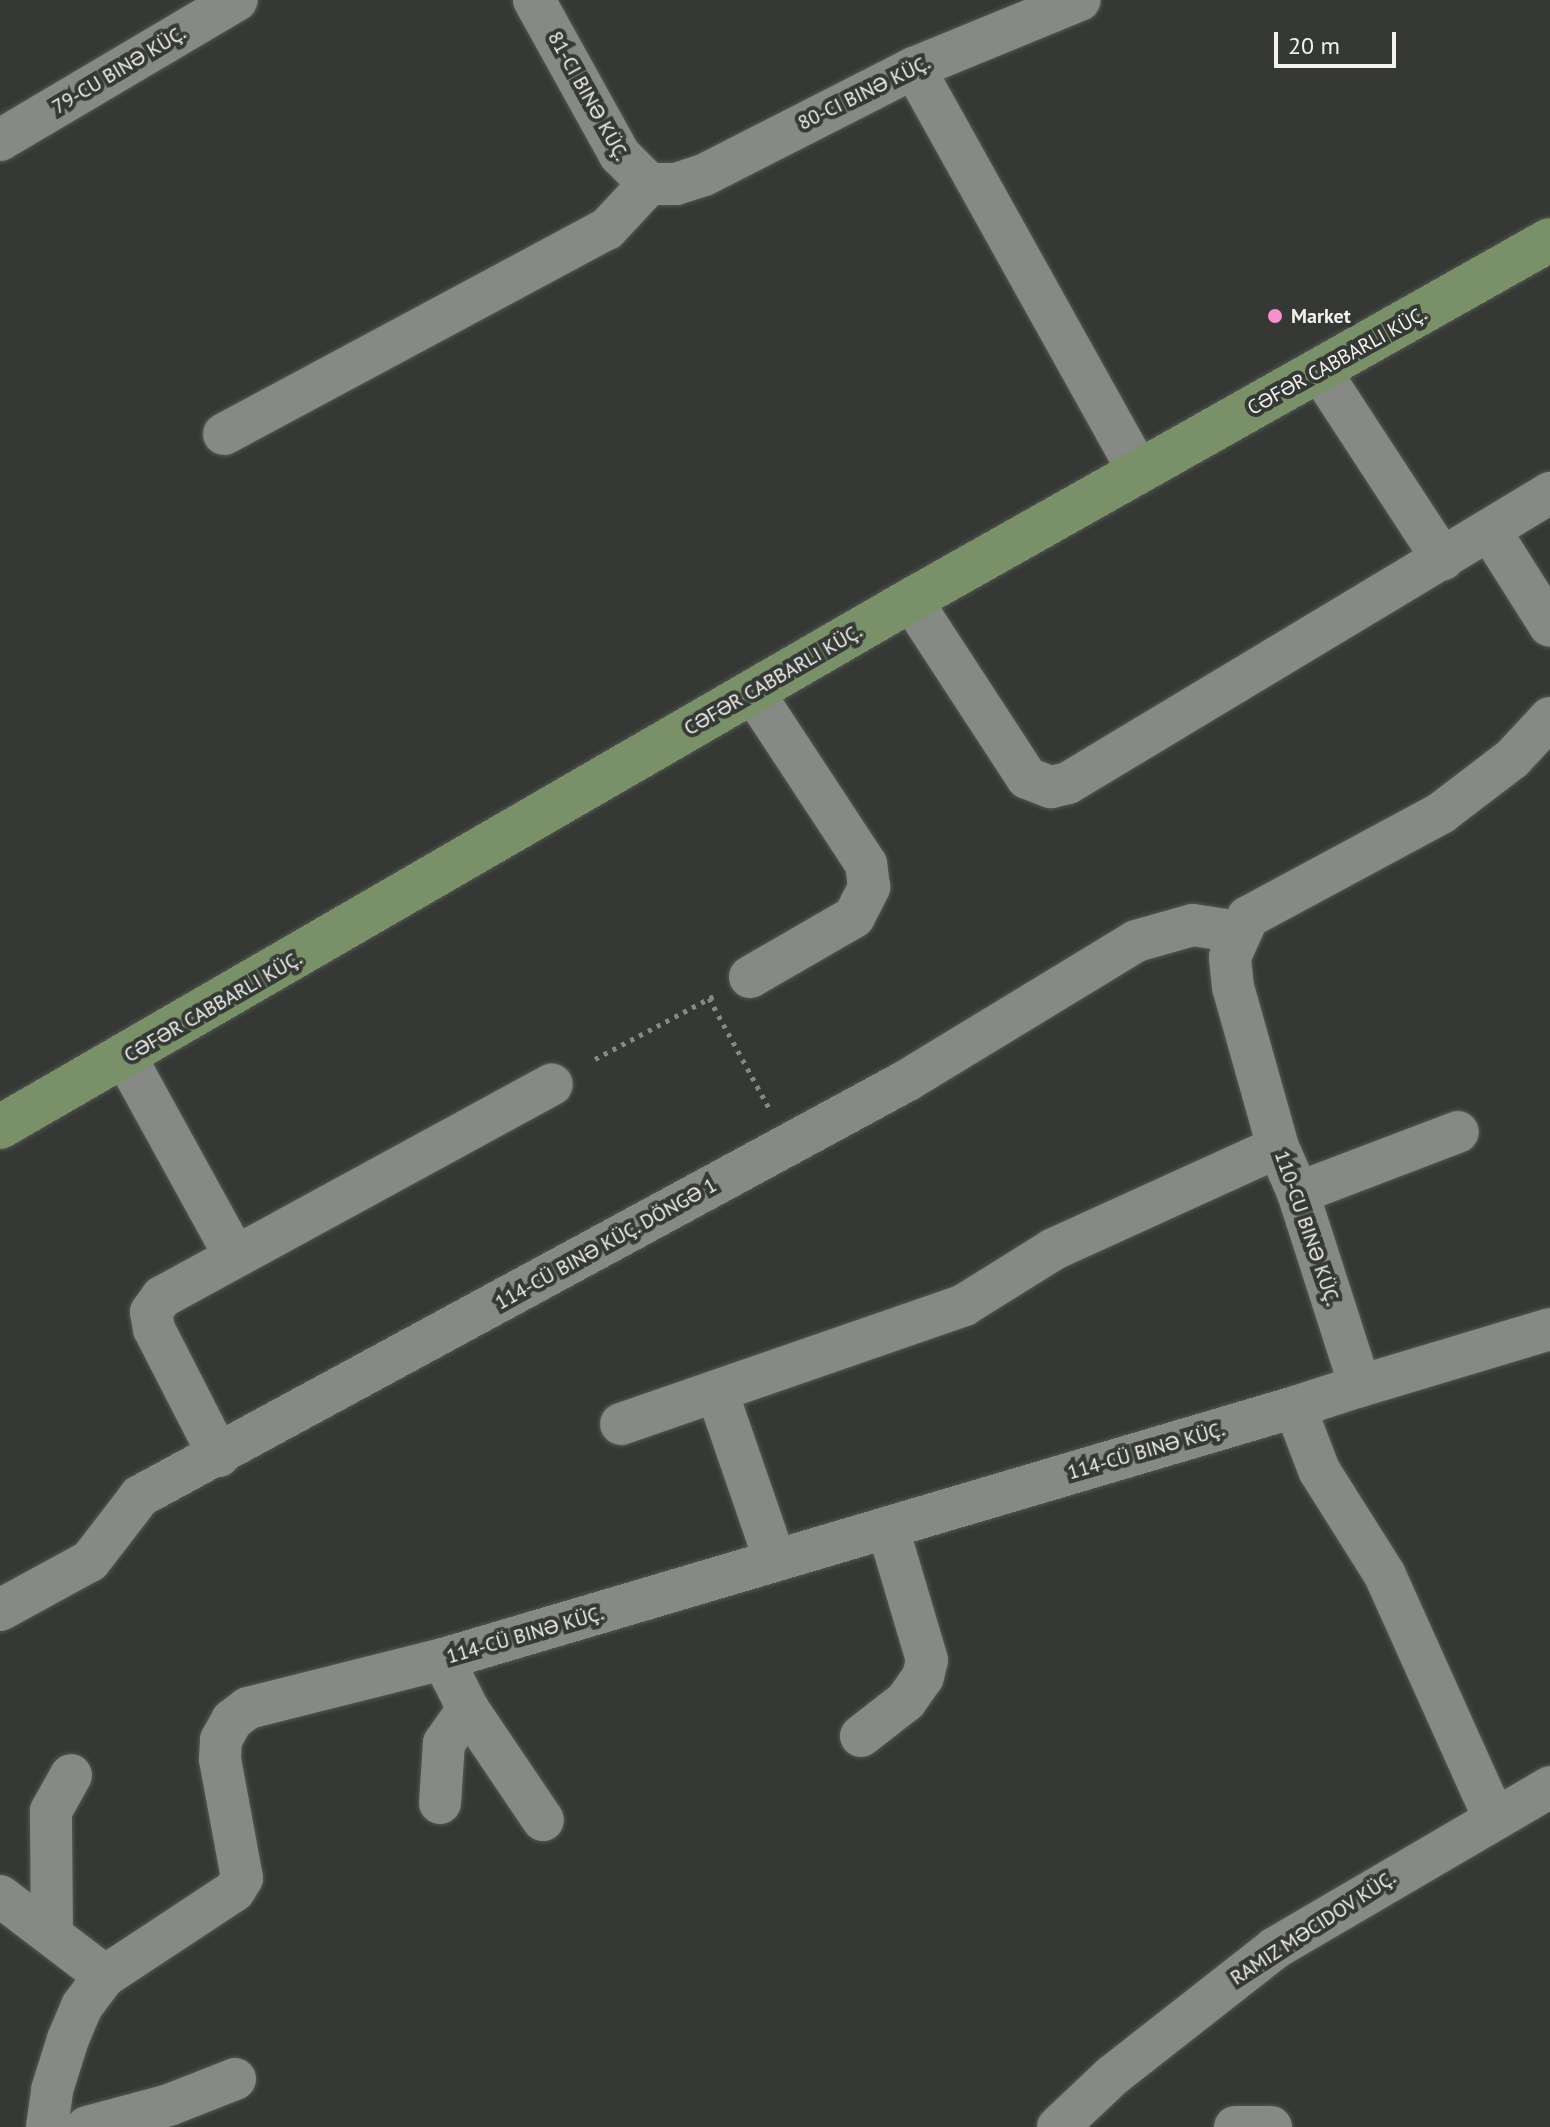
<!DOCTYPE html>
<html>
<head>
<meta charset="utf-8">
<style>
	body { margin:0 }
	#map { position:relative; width:1550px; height:2127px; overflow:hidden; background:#353834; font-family:"PT Sans",sans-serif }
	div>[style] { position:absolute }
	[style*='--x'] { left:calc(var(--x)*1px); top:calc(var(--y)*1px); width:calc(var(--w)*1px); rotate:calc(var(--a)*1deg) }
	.path>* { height:5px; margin-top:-2.5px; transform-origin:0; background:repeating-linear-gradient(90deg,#858884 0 4px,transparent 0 10px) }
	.roads { filter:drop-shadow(0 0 2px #545653) drop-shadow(0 0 2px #545653) }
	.street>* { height:42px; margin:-21px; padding:0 21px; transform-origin:21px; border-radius:21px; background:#868985 }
	.secondary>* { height:44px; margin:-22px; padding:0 22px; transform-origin:22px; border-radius:22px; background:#7a9069 }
	.dots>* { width:22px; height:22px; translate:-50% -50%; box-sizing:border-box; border:4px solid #353834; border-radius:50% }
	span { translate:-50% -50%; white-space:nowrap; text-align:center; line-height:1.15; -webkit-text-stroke:8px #353834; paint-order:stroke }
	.street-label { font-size:20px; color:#f2f3f1 }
	.poi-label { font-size:20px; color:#f2f3f1; font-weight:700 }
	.left { translate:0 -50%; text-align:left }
	.scale { position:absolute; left:1274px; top:32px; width:122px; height:36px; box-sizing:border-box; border:4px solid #f2f3f1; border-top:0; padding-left:10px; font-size:24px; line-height:28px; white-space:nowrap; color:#f2f3f1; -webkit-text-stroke:6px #353834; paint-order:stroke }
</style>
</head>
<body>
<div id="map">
	<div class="path">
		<div style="--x:709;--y:998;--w:125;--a:61.4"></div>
		<div style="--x:595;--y:1059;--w:135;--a:-27.9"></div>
	</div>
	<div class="roads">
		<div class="street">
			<div style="--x:534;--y:0;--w:177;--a:61"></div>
			<div style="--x:620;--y:155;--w:41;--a:45"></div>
			<div style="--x:914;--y:68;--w:461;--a:60.9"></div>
			<div style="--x:0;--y:140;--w:275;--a:-30.6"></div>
			<div style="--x:649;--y:184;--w:27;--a:0"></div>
			<div style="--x:676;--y:184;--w:29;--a:-18"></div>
			<div style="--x:704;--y:175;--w:236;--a:-27"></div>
			<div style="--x:914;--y:68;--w:179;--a:-22.3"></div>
			<div style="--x:1320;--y:371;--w:225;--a:56.9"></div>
			<div style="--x:224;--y:434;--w:434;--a:-28.2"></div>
			<div style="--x:607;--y:229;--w:62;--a:-47"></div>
			<div style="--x:1490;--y:531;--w:112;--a:57.7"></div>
			<div style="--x:911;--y:600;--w:212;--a:56.9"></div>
			<div style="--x:1027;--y:778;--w:26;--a:21"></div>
			<div style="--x:1051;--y:787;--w:17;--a:-13"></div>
			<div style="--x:1068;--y:783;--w:563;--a:-31.03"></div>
			<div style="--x:750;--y:977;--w:120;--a:-30"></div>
			<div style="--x:854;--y:917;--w:34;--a:-63"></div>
			<div style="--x:869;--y:887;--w:23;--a:-97"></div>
			<div style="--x:866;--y:864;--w:206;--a:-123.3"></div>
			<div style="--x:126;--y:1058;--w:226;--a:61.2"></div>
			<div style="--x:1298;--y:1193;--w:171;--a:-20.9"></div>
			<div style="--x:1360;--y:1386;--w:198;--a:-16.7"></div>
			<div style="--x:717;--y:1392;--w:178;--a:71"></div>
			<div style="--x:621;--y:1424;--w:363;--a:-19.1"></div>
			<div style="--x:964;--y:1305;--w:106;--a:-31.9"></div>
			<div style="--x:1054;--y:1249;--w:246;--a:-24.5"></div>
			<div style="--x:219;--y:1456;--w:143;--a:-117.1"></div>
			<div style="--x:154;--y:1329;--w:17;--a:-100"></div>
			<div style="--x:151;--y:1312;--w:19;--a:-54"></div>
			<div style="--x:162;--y:1297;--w:444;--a:-28.6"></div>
			<div style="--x:0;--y:1610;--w:102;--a:-28.6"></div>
			<div style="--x:90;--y:1561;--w:82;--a:-52.4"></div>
			<div style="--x:140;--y:1496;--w:871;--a:-28.45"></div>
			<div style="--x:906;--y:1081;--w:269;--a:-31.3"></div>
			<div style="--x:1136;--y:941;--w:59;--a:-15.7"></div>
			<div style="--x:1193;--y:925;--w:46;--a:8.8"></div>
			<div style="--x:443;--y:1659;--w:56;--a:63.4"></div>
			<div style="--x:468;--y:1709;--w:134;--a:56"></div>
			<div style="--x:861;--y:1736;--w:57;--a:-37.9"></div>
			<div style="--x:906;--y:1701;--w:29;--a:-55"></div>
			<div style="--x:923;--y:1677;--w:17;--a:-77"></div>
			<div style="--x:927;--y:1660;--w:138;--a:-106.5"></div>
			<div style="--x:440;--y:1803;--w:60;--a:-86.2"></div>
			<div style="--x:444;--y:1743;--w:42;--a:-54.8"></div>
			<div style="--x:1494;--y:1818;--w:266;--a:-114.2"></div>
			<div style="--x:1385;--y:1575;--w:124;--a:-122.2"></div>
			<div style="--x:1319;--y:1470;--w:67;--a:-110.9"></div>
			<div style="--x:1295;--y:1407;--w:68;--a:-17.9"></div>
			<div style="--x:1360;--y:1386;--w:203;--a:-107.8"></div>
			<div style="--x:1298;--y:1193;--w:50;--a:-113.5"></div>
			<div style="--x:1278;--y:1147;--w:166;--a:-105.7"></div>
			<div style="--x:1233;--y:987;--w:30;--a:-96"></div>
			<div style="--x:1230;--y:957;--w:44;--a:-65.8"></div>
			<div style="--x:1248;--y:917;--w:219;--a:-28.3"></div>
			<div style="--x:1441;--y:813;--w:89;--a:-37.3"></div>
			<div style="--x:1512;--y:759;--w:56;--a:-47.2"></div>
			<div style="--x:0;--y:1896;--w:132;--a:37.3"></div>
			<div style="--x:52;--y:1935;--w:124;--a:-90.5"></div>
			<div style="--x:51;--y:1811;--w:41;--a:-60.9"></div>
			<div style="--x:47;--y:2127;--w:37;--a:-82"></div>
			<div style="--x:52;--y:2090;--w:53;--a:-72.6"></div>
			<div style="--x:68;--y:2039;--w:36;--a:-67"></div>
			<div style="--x:82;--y:2006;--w:38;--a:-53"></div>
			<div style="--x:105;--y:1976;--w:154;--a:-33.4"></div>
			<div style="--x:234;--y:1891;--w:15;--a:-58"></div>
			<div style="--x:242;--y:1878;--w:121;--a:-100.5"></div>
			<div style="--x:220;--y:1759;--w:19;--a:-87"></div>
			<div style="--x:221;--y:1740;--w:23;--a:-61"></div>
			<div style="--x:232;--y:1720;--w:20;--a:-37"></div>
			<div style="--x:248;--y:1708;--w:201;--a:-14.1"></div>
			<div style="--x:443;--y:1659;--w:888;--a:-16.48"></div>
			<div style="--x:87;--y:2127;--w:85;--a:-15"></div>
			<div style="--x:169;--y:2105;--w:71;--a:-21.5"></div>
			<div style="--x:1058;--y:2127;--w:74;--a:-43.4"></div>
			<div style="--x:1112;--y:2076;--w:207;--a:-38.1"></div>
			<div style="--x:1275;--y:1948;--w:319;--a:-30.3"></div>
			<div style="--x:1235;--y:2127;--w:36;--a:0"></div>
		</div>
		<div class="secondary">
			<div style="--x:0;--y:1127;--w:1052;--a:-30.05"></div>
			<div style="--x:911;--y:600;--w:733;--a:-29.4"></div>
		</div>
	</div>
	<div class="dots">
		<div style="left:1275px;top:316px;background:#f790cd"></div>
	</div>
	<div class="street-label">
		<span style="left:119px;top:70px;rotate:-31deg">79-CU BINƏ KÜÇ.</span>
		<span style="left:864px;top:93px;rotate:-26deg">80-CI BINƏ KÜÇ.</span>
		<span style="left:588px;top:96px;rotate:61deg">81-CI BINƏ KÜÇ.</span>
		<span style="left:1337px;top:361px;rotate:-29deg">CƏFƏR CABBARLI KÜÇ.</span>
		<span style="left:773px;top:680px;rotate:-30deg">CƏFƏR CABBARLI KÜÇ.</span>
		<span style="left:213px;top:1007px;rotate:-30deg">CƏFƏR CABBARLI KÜÇ.</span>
		<span style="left:1307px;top:1228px;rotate:71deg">110-CU BINƏ KÜÇ.</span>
		<span style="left:606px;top:1244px;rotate:-29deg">114-CÜ BINƏ KÜÇ. DÖNGƏ 1</span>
		<span style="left:1146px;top:1451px;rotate:-16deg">114-CÜ BINƏ KÜÇ.</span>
		<span style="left:525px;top:1635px;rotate:-16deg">114-CÜ BINƏ KÜÇ.</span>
		<span style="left:1313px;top:1928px;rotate:-33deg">RAMIZ MƏCIDOV KÜÇ.</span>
	</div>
	<div class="poi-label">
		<span class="left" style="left:1291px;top:316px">Market</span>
	</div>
	<div class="scale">20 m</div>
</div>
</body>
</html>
